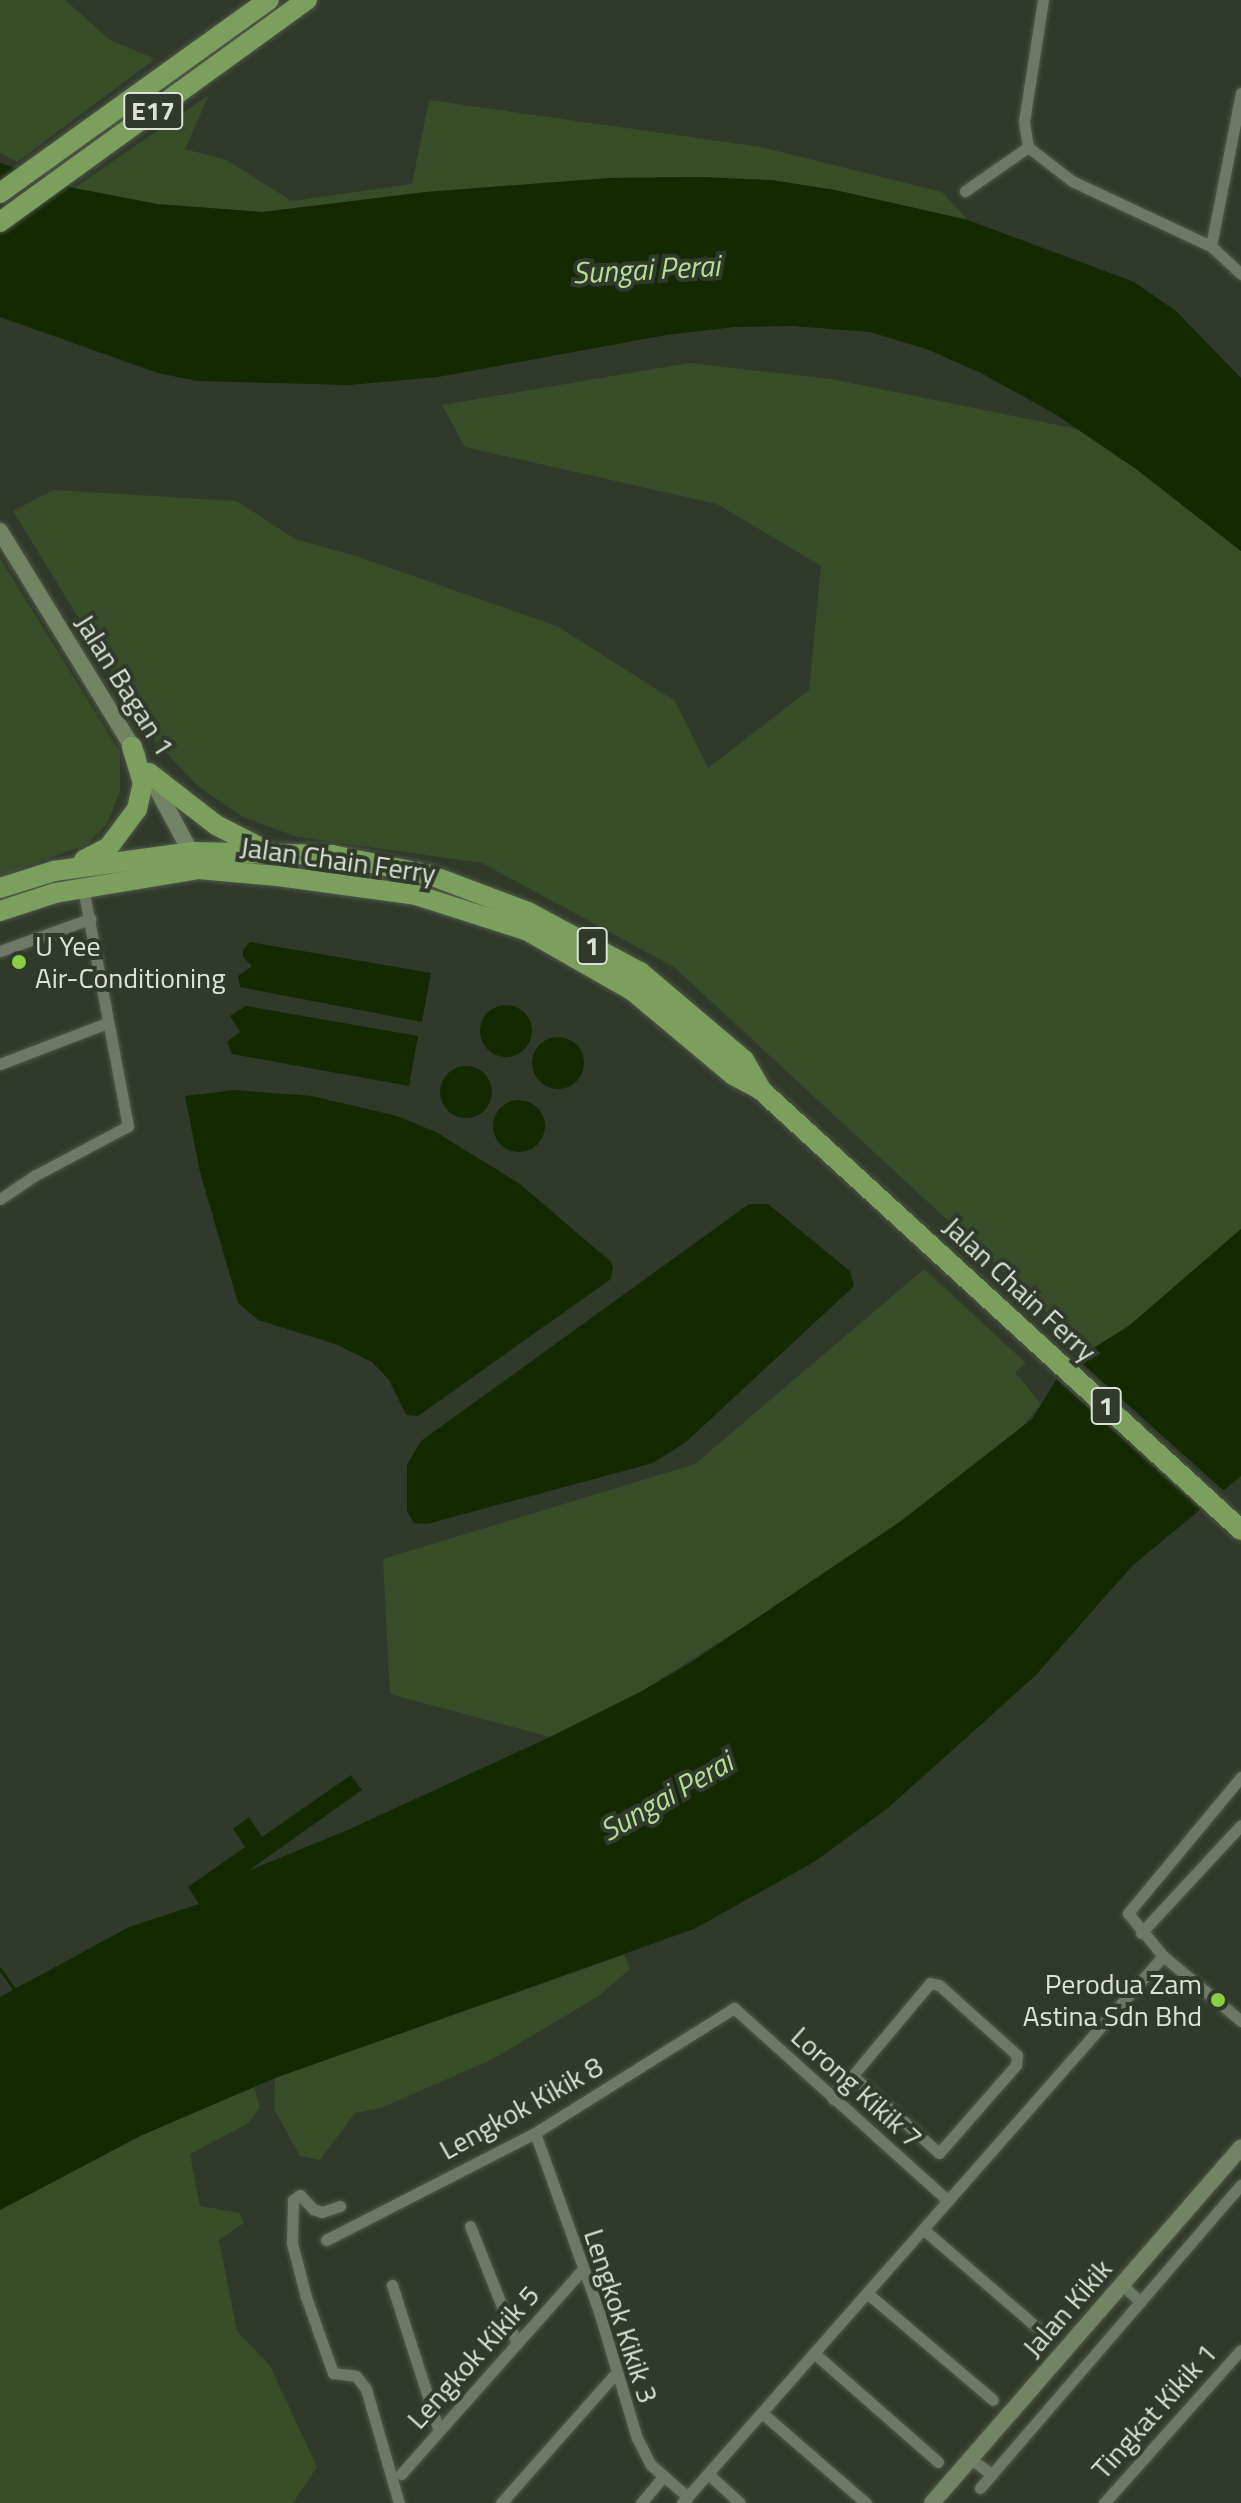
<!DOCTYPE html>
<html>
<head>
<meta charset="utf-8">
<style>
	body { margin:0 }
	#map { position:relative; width:1241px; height:2503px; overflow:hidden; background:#313a2a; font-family:"Titillium Web",sans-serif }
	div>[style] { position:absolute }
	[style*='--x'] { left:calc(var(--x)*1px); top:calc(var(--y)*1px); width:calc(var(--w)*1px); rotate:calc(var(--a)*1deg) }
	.green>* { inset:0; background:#384c27 }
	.water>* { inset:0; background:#142900 }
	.round { border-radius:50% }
	.pier>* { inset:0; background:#313a2a; transform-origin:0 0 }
	.stream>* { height:3px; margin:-1.5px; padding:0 1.5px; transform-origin:1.5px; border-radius:1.5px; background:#142900 }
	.roads { filter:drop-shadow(0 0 2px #505749) drop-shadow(0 0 2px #505749) }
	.street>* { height:11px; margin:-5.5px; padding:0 5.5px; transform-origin:5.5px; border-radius:5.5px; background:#6e7866 }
	.secondary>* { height:16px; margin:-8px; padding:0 8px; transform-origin:8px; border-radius:8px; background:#728463 }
	.highway>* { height:20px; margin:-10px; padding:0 10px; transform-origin:10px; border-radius:10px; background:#7b9f5d }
	.dots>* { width:22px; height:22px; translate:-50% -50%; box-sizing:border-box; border:4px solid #313a2a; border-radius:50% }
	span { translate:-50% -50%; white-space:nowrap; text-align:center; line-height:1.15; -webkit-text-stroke:8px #313a2a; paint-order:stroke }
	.shield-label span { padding:2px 6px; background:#313a2a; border:2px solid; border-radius:6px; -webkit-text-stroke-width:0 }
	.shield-label { font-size:26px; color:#dce2d8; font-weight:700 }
	.street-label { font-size:28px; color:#dce2d8 }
	.poi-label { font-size:28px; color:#dce2d8 }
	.left { translate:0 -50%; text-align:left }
	.right { translate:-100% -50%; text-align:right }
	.water-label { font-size:30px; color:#b6de97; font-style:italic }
</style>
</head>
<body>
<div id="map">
	<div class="green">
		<div style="clip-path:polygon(0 0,65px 0,110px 40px,155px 59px,17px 162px,0 153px)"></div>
		<div style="clip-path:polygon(209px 95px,185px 149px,226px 160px,292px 201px,412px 184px,429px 100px,761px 147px,942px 192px,968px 220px,835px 190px,771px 180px,697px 177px,610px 178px,426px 192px,263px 212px,157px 204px,74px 188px)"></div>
		<div style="clip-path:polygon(689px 363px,831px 379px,1077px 429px,1137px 469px,1241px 551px,1241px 1229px,1130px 1325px,1089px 1351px,674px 967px,482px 863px,297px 837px,241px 816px,198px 786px,152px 738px,13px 511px,54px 490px,237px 501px,295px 539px,356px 556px,557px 626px,675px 701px,708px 768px,809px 690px,821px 566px,717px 504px,465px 447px,442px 405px)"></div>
		<div style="clip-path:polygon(0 558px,120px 752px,120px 791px,107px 824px,86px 845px,0 876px)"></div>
		<div style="clip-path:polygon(924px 1269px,1026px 1363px,1015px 1372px,1041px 1404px,1023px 1426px,901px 1521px,800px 1591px,642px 1691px,550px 1737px,390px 1694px,383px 1559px,695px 1464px)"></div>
		<div style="clip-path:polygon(624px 1955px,630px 1969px,597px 1997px,493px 2059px,381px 2108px,355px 2113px,320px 2160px,300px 2156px,274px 2109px,275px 2078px)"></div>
		<div style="clip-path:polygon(254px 2086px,260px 2108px,247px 2124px,190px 2154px,200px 2206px,240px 2213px,244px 2223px,219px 2240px,237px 2331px,270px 2366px,317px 2467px,293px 2503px,0 2503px,0 2210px,140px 2136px)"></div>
	</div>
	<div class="water">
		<div style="clip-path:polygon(0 163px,74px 188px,157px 204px,263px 212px,426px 192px,610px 178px,697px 177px,771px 180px,835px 190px,968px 220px,1134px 282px,1176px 311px,1241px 378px,1241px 551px,1136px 469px,1055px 414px,981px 373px,929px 350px,870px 332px,793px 326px,735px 327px,666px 335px,438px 377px,349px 385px,197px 381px,158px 373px,0 317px)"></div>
		<div style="clip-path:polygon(250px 942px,431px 973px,422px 1022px,240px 987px,238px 976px,252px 966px,243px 957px,243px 950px)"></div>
		<div class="round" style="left:480px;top:1005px;width:52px;height:52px"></div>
		<div style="clip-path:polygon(246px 1006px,418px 1036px,409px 1086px,232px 1054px,227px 1042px,240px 1032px,230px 1016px)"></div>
		<div class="round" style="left:532px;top:1037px;width:52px;height:52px"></div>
		<div class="round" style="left:440px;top:1066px;width:52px;height:52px"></div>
		<div style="clip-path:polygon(235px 1090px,312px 1096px,397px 1116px,436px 1132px,520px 1184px,610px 1261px,613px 1267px,611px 1279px,418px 1416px,406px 1415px,389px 1380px,372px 1362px,335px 1344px,258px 1320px,238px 1303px,200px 1172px,185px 1096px)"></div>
		<div class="round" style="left:493px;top:1100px;width:52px;height:52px"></div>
		<div style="clip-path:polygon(749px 1204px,768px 1204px,850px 1271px,854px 1286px,686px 1442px,653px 1463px,427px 1524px,414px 1523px,407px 1511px,407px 1465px,421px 1441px)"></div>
		<div style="clip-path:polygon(1241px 1229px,1241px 1476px,1133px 1565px,1035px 1676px,888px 1808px,814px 1862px,694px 1929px,275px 2078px,140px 2136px,0 2210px,0 1997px,129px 1927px,199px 1904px,188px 1887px,245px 1847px,233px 1829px,249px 1817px,262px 1837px,351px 1775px,362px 1790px,248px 1871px,350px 1829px,550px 1737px,642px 1691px,690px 1663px,901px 1521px,1023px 1426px,1033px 1418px,1059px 1375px,1081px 1356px,1130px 1325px)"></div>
	</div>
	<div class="pier">
		<div style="left:1074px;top:1356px;width:205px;height:29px;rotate:42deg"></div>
	</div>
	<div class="stream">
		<div style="--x:0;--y:1969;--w:24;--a:55"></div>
	</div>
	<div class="roads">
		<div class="street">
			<div style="--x:1043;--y:0;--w:123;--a:98.9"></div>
			<div style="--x:1024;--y:122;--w:25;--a:81"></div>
			<div style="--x:1028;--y:147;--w:56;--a:37.7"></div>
			<div style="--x:1072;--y:181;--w:153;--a:25.1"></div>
			<div style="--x:1211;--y:246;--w:41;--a:43"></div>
			<div style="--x:965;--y:191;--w:77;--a:-34.9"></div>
			<div style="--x:1211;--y:246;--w:156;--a:-78.9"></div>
			<div style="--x:0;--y:951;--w:96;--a:-19.6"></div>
			<div style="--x:0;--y:1064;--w:115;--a:-21"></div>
			<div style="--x:0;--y:1199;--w:41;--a:-34.1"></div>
			<div style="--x:34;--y:1176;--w:106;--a:-28"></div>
			<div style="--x:128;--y:1126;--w:243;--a:-100.7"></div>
			<div style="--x:1241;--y:1777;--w:177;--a:129.7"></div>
			<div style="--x:1128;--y:1913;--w:55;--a:50.9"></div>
			<div style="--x:1163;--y:1956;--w:102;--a:39.8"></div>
			<div style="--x:1141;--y:1933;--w:147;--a:-47.2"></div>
			<div style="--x:833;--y:2099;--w:151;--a:-50.1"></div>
			<div style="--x:930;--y:1983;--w:9;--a:13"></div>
			<div style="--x:939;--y:1985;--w:105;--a:41.9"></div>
			<div style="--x:1017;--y:2055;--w:10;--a:96"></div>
			<div style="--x:1016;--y:2065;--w:117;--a:131.2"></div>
			<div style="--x:939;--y:2153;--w:115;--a:-138.2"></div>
			<div style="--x:535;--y:2133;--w:193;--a:70.3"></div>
			<div style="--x:600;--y:2315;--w:128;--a:73.3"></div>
			<div style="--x:637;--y:2438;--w:30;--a:63"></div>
			<div style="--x:651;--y:2465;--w:49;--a:40.9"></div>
			<div style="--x:340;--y:2206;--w:19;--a:162"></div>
			<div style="--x:322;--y:2212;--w:9;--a:-162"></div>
			<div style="--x:313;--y:2209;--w:19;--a:-133"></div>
			<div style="--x:300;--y:2195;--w:9;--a:144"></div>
			<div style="--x:293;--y:2200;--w:43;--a:91.3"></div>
			<div style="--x:292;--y:2243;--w:56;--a:75.5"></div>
			<div style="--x:306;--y:2297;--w:81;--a:70.4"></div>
			<div style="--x:333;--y:2373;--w:23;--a:7"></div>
			<div style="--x:356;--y:2376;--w:16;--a:52"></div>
			<div style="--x:366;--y:2389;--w:119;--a:73.9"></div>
			<div style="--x:470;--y:2226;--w:127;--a:68.3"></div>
			<div style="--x:923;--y:2229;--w:165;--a:40.8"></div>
			<div style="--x:326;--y:2240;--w:235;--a:-27.1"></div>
			<div style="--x:535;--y:2133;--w:235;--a:-32.1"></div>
			<div style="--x:734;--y:2008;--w:288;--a:42"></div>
			<div style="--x:392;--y:2285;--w:153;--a:72.2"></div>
			<div style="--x:1122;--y:2285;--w:25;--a:42"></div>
			<div style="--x:867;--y:2293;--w:165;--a:40.3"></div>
			<div style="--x:814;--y:2353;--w:165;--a:41.3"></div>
			<div style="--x:762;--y:2413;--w:138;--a:40.9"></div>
			<div style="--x:971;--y:2459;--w:26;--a:37"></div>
			<div style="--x:401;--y:2474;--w:271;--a:-48.4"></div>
			<div style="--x:708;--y:2474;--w:43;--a:42.2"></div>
			<div style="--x:980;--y:2488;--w:400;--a:-49.3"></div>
			<div style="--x:501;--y:2503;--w:174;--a:-48.5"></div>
			<div style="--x:641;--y:2503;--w:34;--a:-50"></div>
			<div style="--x:682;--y:2503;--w:728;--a:-48.67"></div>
			<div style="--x:1104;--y:2503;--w:205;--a:-48.2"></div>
		</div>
		<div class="secondary">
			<div style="--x:0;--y:531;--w:263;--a:58.5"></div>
			<div style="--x:151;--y:778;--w:93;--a:61.8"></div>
			<div style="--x:932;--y:2503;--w:471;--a:-49"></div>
		</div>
		<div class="highway">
			<div style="--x:0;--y:193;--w:331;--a:-35.7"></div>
			<div style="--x:0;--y:222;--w:379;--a:-35.9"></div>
			<div style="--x:149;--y:773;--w:85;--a:37.8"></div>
			<div style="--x:216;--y:825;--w:55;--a:27"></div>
			<div style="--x:84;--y:860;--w:27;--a:-27"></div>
			<div style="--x:108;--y:848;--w:49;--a:-53.4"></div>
			<div style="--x:137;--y:809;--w:27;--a:-77"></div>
			<div style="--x:143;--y:783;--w:38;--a:-107"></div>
			<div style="--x:0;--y:888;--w:57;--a:-17.5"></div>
			<div style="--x:54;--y:871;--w:140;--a:-7.8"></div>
			<div style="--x:193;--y:852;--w:139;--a:1.2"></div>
			<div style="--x:332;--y:855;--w:100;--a:11.5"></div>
			<div style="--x:430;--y:875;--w:105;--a:20.7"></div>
			<div style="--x:528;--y:912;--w:127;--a:28.2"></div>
			<div style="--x:640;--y:972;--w:136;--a:40.2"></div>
			<div style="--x:744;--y:1060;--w:34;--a:60"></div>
			<div style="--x:0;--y:911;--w:58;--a:-18.1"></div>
			<div style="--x:55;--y:893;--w:145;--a:-9.5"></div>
			<div style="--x:198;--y:869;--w:80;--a:5"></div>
			<div style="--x:278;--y:876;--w:139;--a:7.8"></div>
			<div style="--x:416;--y:895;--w:118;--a:17.8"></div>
			<div style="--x:528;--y:931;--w:121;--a:29.7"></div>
			<div style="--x:633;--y:991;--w:131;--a:40"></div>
			<div style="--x:733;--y:1075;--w:32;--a:28"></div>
			<div style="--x:761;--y:1090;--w:651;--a:42.51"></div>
		</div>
	</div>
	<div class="dots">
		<div style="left:19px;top:962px;background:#8bce46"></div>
		<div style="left:1218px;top:2000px;background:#8bce46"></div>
	</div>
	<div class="shield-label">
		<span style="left:153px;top:111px">E17</span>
		<span style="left:592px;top:946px">1</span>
		<span style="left:1106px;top:1406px">1</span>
	</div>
	<div class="street-label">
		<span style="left:125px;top:685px;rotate:58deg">Jalan Bagan 1</span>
		<span style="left:338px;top:860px;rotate:8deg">Jalan Chain Ferry</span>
		<span style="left:1020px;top:1289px;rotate:43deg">Jalan Chain Ferry</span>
		<span style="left:857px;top:2087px;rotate:42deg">Lorong Kikik 7</span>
		<span style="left:521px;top:2108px;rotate:-29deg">Lengkok Kikik 8</span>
		<span style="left:1067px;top:2308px;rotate:-49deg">Jalan Kikik</span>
		<span style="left:621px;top:2316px;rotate:72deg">Lengkok Kikik 3</span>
		<span style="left:473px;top:2357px;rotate:-48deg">Lengkok Kikik 5</span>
		<span style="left:1154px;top:2411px;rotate:-48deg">Tingkat Kikik 1</span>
	</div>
	<div class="poi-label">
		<span class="left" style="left:35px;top:962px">U Yee<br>Air-Conditioning</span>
		<span class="right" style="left:1202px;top:2000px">Perodua Zam<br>Astina Sdn Bhd</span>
	</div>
	<div class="water-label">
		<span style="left:646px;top:269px;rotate:-3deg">Sungai Perai</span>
		<span style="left:666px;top:1796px;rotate:-30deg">Sungai Perai</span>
	</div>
</div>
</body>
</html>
